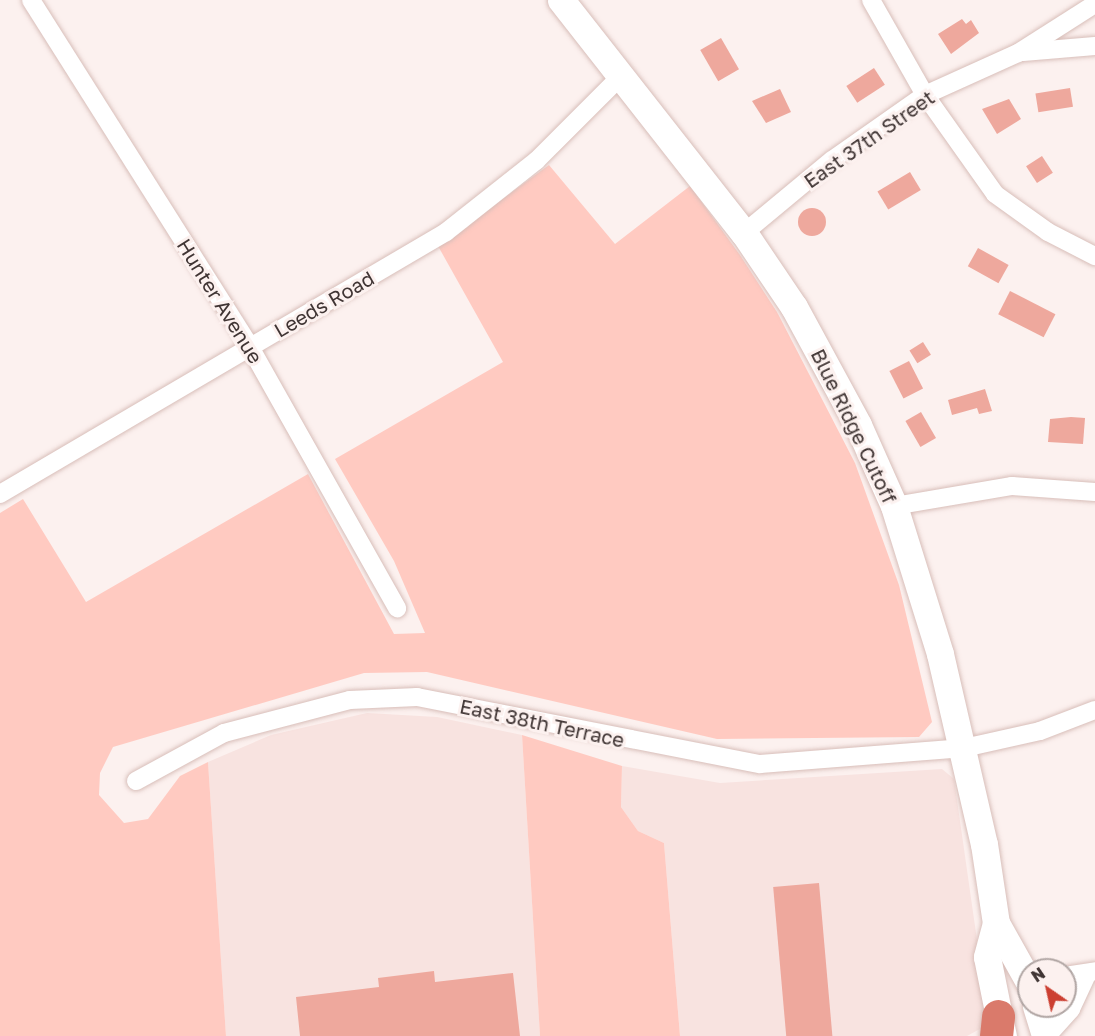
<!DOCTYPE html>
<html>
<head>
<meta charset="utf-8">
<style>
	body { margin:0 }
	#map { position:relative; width:1095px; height:1036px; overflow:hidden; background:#fcf1ef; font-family:"Golos Text",sans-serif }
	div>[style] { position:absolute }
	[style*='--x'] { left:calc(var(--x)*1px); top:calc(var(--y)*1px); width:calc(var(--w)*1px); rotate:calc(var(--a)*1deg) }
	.built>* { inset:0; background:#f8e3e0 }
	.green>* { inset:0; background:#ffcac1 }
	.building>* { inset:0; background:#eea89d; transform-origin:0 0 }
	.round { border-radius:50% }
	.roads { filter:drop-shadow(0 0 2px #d8beb9) drop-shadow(0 0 2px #d8beb9) }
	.street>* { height:18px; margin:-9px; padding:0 9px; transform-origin:9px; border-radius:9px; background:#fff }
	.secondary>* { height:27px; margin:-13.5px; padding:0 13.5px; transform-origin:13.5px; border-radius:13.5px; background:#fff }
	.highway>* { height:33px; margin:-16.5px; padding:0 16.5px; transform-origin:16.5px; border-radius:16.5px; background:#da7a6b }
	span { translate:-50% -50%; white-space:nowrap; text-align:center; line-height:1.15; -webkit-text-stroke:6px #fcf1ef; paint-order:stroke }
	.street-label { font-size:20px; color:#403534 }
	.north { position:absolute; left:1017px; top:958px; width:60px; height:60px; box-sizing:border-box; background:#fcf1ef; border:2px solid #b1a6a4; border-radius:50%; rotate:326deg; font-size:16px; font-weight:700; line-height:24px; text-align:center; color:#403534 }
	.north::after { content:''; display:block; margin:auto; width:21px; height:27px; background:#cc3f31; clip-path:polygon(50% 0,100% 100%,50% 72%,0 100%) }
</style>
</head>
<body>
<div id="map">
	<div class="built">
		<div style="clip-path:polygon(367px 713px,437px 717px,522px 735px,540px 1036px,226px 1036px,208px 762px,271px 735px)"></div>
		<div style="clip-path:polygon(622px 766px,720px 783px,942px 769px,954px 779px,989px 1024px,967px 1036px,680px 1036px,664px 843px,638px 831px,621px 807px)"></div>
	</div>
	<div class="green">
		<div style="clip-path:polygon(549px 165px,615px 244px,690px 186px,740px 255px,777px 312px,855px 463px,899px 585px,932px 722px,919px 737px,717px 739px,427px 672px,364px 673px,113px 747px,100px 773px,99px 795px,124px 823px,148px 819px,180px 776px,208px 762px,226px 1036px,0 1036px,0 513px,23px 499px,86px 602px,308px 474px,394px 634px,425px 633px,394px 561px,335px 459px,503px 362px,438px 246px)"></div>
		<div style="clip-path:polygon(522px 735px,622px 766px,621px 807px,638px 831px,664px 843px,680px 1036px,540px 1036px)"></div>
	</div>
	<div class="building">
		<div style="clip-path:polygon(962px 19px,966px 24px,971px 20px,979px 33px,951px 54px,938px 34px)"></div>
		<div style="left:721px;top:38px;width:36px;height:24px;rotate:60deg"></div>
		<div style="left:874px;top:68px;width:20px;height:33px;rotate:57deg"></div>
		<div style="left:1070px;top:88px;width:19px;height:35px;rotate:81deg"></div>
		<div style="clip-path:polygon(780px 89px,791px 112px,766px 123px,752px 101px)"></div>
		<div style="clip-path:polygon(1009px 99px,1021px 119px,997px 134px,982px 109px)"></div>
		<div style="left:1042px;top:156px;width:20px;height:19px;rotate:57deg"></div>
		<div style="left:910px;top:172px;width:21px;height:38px;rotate:59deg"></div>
		<div class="round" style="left:798px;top:208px;width:28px;height:28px"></div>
		<div style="left:978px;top:248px;width:35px;height:21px;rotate:29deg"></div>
		<div style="left:1010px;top:291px;width:51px;height:26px;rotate:27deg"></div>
		<div style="left:923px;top:342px;width:15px;height:16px;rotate:58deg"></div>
		<div style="left:909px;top:361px;width:31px;height:22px;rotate:63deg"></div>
		<div style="clip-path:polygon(985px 389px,992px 411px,979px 414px,977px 408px,952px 415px,948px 400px)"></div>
		<div style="left:921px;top:412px;width:30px;height:18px;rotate:60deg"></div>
		<div style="clip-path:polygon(1071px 417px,1085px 418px,1083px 444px,1048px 442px,1050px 419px)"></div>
		<div style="left:819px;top:883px;width:154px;height:46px;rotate:85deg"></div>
		<div style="clip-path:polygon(434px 971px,435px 982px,513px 973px,520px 1036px,300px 1036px,296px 997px,379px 987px,378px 978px)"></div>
	</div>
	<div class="roads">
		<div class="street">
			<div style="--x:31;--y:0;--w:410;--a:57.7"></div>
			<div style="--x:250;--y:347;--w:300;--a:60.6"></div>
			<div style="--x:871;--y:0;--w:109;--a:60.4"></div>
			<div style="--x:925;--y:95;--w:121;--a:54.7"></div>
			<div style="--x:995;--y:194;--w:65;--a:35.6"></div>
			<div style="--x:1048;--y:232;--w:53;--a:27.1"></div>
			<div style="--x:1023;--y:52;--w:72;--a:-4.8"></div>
			<div style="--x:744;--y:233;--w:114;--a:-39.7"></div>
			<div style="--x:832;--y:160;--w:113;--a:-35"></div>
			<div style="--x:925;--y:95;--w:102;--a:-24.3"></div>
			<div style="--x:1018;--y:53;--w:91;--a:-32.5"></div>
			<div style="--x:0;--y:494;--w:517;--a:-30.43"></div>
			<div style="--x:446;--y:232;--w:115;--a:-38.3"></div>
			<div style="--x:536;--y:161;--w:120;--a:-45"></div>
			<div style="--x:894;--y:506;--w:120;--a:-9.6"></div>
			<div style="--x:1012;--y:486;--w:83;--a:4.1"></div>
			<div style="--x:136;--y:781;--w:100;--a:-28.6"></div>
			<div style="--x:224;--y:733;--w:130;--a:-14.7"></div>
			<div style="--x:350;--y:700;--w:67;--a:-2.6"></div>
			<div style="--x:417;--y:697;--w:349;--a:11.1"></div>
			<div style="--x:760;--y:764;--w:205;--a:-4.5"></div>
			<div style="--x:964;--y:748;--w:78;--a:-12.6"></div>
			<div style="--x:1040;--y:731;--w:59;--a:-20.9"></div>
			<div style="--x:1065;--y:976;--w:30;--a:-9"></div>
			<div style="--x:1047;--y:1036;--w:36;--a:-48"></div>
			<div style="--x:1071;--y:1009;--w:35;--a:-65"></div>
		</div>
		<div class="secondary">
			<div style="--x:561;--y:0;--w:296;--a:51.9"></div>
			<div style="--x:744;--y:233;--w:89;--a:56"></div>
			<div style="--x:794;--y:307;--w:134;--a:61.5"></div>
			<div style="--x:858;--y:425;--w:89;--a:66"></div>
			<div style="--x:894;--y:506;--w:155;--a:72.7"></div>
			<div style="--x:940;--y:654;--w:195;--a:77"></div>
			<div style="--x:984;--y:844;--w:80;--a:81.4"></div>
			<div style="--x:996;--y:923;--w:35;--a:105"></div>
			<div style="--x:987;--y:957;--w:81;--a:78.6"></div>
			<div style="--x:996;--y:923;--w:68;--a:60.8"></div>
			<div style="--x:1036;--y:1006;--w:31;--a:73"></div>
		</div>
		<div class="highway">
			<div style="--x:996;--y:1036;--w:20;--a:-84"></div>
		</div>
	</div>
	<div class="street-label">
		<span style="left:869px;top:139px;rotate:-35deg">East 37th Street</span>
		<span style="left:220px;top:301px;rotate:58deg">Hunter Avenue</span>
		<span style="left:324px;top:304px;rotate:-30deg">Leeds Road</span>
		<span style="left:854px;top:426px;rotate:64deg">Blue Ridge Cutoff</span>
		<span style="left:542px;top:723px;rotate:12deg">East 38th Terrace</span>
	</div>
	<div class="north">N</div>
</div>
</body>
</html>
